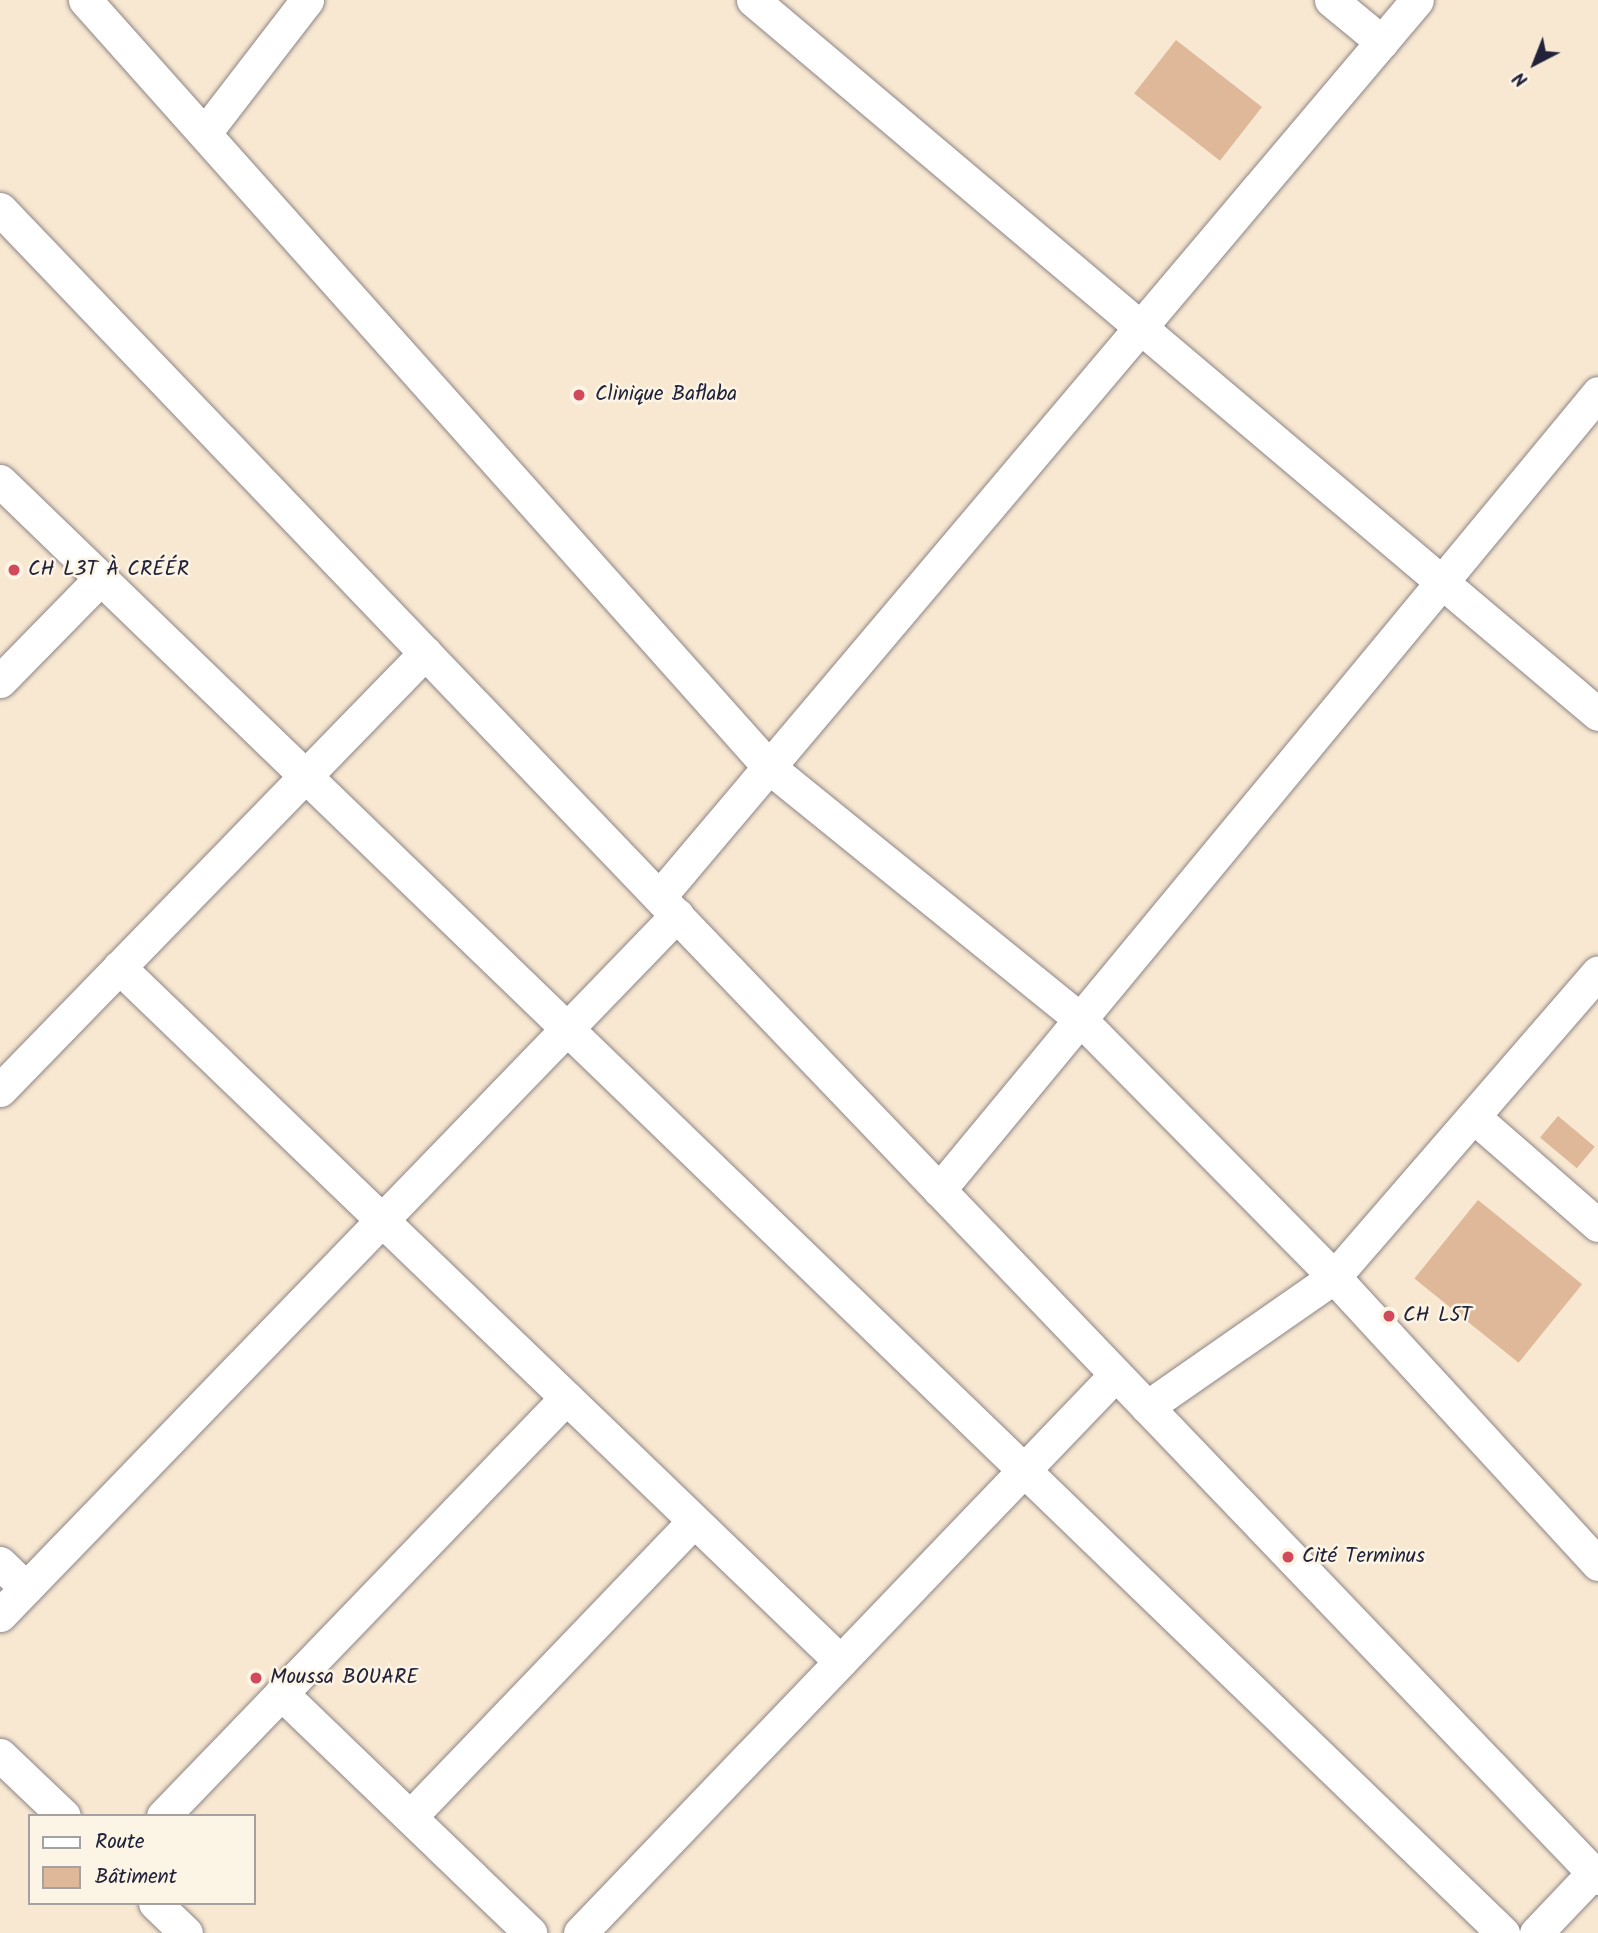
<!DOCTYPE html>
<html>
<head>
<meta charset="utf-8">
<style>
	body { margin:0 }
	#map { position:relative; width:1598px; height:1933px; overflow:hidden; background:#f8e8d1; font-family:Kalam,sans-serif }
	div>[style] { position:absolute }
	[style*='--x'] { left:calc(var(--x)*1px); top:calc(var(--y)*1px); width:calc(var(--w)*1px); rotate:calc(var(--a)*1deg) }
	.building>* { inset:0; background:#deb898; transform-origin:0 0 }
	.roads { filter:drop-shadow(0 0 2px #8d8586) drop-shadow(0 0 2px #8d8586) }
	.street>* { height:33px; margin:-16.5px; padding:0 16.5px; transform-origin:16.5px; border-radius:16.5px; background:#fff }
	.dots>* { width:19px; height:19px; translate:-50% -50%; box-sizing:border-box; border:4px solid #fcf5e5; border-radius:50% }
	span { translate:-50% -50%; white-space:nowrap; text-align:center; line-height:1.15; -webkit-text-stroke:5px #fcf5e5; paint-order:stroke }
	.poi-label { font-size:21px; color:#22223b }
	.left { translate:0 -50%; text-align:left }
	.legend { position:absolute; left:28px; top:1814px; width:228px; height:91px; box-sizing:border-box; background:#fcf5e5; border:2px solid #a5a1a1; margin:0; padding:9px 12px; list-style:none; font-size:21px; color:#22223b }
	.legend li { display:flex; align-items:center; gap:14px; height:35px }
	.legend b { width:35px; border:2px solid #a5a1a1 }
	.north { position:absolute; left:1500px; top:28px; width:70px; height:70px; -webkit-text-stroke:5px #fcf5e5; paint-order:stroke; rotate:222deg; font-size:19px; font-weight:700; line-height:28px; text-align:center; color:#22223b }
	.north::after { content:''; display:block; margin:auto; width:24px; height:32px; background:#22223b; clip-path:polygon(50% 0,100% 100%,50% 72%,0 100%) }
</style>
</head>
<body>
<div id="map">
	<div class="building">
		<div style="left:1176px;top:40px;width:109px;height:68px;rotate:38deg"></div>
		<div style="left:1558px;top:1116px;width:48px;height:28px;rotate:40deg"></div>
		<div style="left:1478px;top:1200px;width:134px;height:101px;rotate:39deg"></div>
	</div>
	<div class="roads">
		<div class="street">
			<div style="--x:85;--y:0;--w:1029;--a:48.27"></div>
			<div style="--x:770;--y:768;--w:397;--a:39"></div>
			<div style="--x:1079;--y:1018;--w:363;--a:45.4"></div>
			<div style="--x:1334;--y:1277;--w:390;--a:47.4"></div>
			<div style="--x:753;--y:0;--w:1106;--a:40.2"></div>
			<div style="--x:1331;--y:0;--w:66;--a:39.5"></div>
			<div style="--x:207;--y:130;--w:164;--a:-52.4"></div>
			<div style="--x:0;--y:209;--w:2311;--a:46.24"></div>
			<div style="--x:0;--y:481;--w:2090;--a:44.01"></div>
			<div style="--x:0;--y:681;--w:144;--a:-45.6"></div>
			<div style="--x:659;--y:897;--w:1174;--a:-49.8"></div>
			<div style="--x:119;--y:967;--w:1001;--a:43.91"></div>
			<div style="--x:0;--y:1090;--w:610;--a:-45.8"></div>
			<div style="--x:1474;--y:1117;--w:164;--a:41.1"></div>
			<div style="--x:939;--y:1190;--w:1034;--a:-50.41"></div>
			<div style="--x:1147;--y:1407;--w:228;--a:-34.8"></div>
			<div style="--x:1334;--y:1277;--w:403;--a:-49.1"></div>
			<div style="--x:0;--y:1563;--w:36;--a:44"></div>
			<div style="--x:0;--y:1615;--w:974;--a:-45.96"></div>
			<div style="--x:281;--y:1693;--w:346;--a:43.9"></div>
			<div style="--x:0;--y:1755;--w:88;--a:43.6"></div>
			<div style="--x:163;--y:1816;--w:581;--a:-46.05"></div>
			<div style="--x:410;--y:1817;--w:410;--a:-46.2"></div>
			<div style="--x:155;--y:1903;--w:43;--a:44.1"></div>
			<div style="--x:580;--y:1933;--w:774;--a:-46.2"></div>
			<div style="--x:1536;--y:1933;--w:83;--a:-46.5"></div>
		</div>
	</div>
	<div class="dots">
		<div style="left:579px;top:395px;background:#d1495b"></div>
		<div style="left:14px;top:570px;background:#d1495b"></div>
		<div style="left:1389px;top:1316px;background:#d1495b"></div>
		<div style="left:1288px;top:1557px;background:#d1495b"></div>
		<div style="left:256px;top:1678px;background:#d1495b"></div>
	</div>
	<div class="poi-label">
		<span class="left" style="left:595px;top:395px">Clinique Baflaba</span>
		<span class="left" style="left:28px;top:570px">CH L3T À CRÉÉR</span>
		<span class="left" style="left:1403px;top:1316px">CH L5T</span>
		<span class="left" style="left:1302px;top:1557px">Cité Terminus</span>
		<span class="left" style="left:270px;top:1678px">Moussa BOUARE</span>
	</div>
	<ul class="legend">
	<li><b style="height:9px;background:#fff"></b>Route</li>
	<li><b style="height:19px;background:#deb898"></b>Bâtiment</li>
	</ul>
	<div class="north">N</div>
</div>
</body>
</html>
